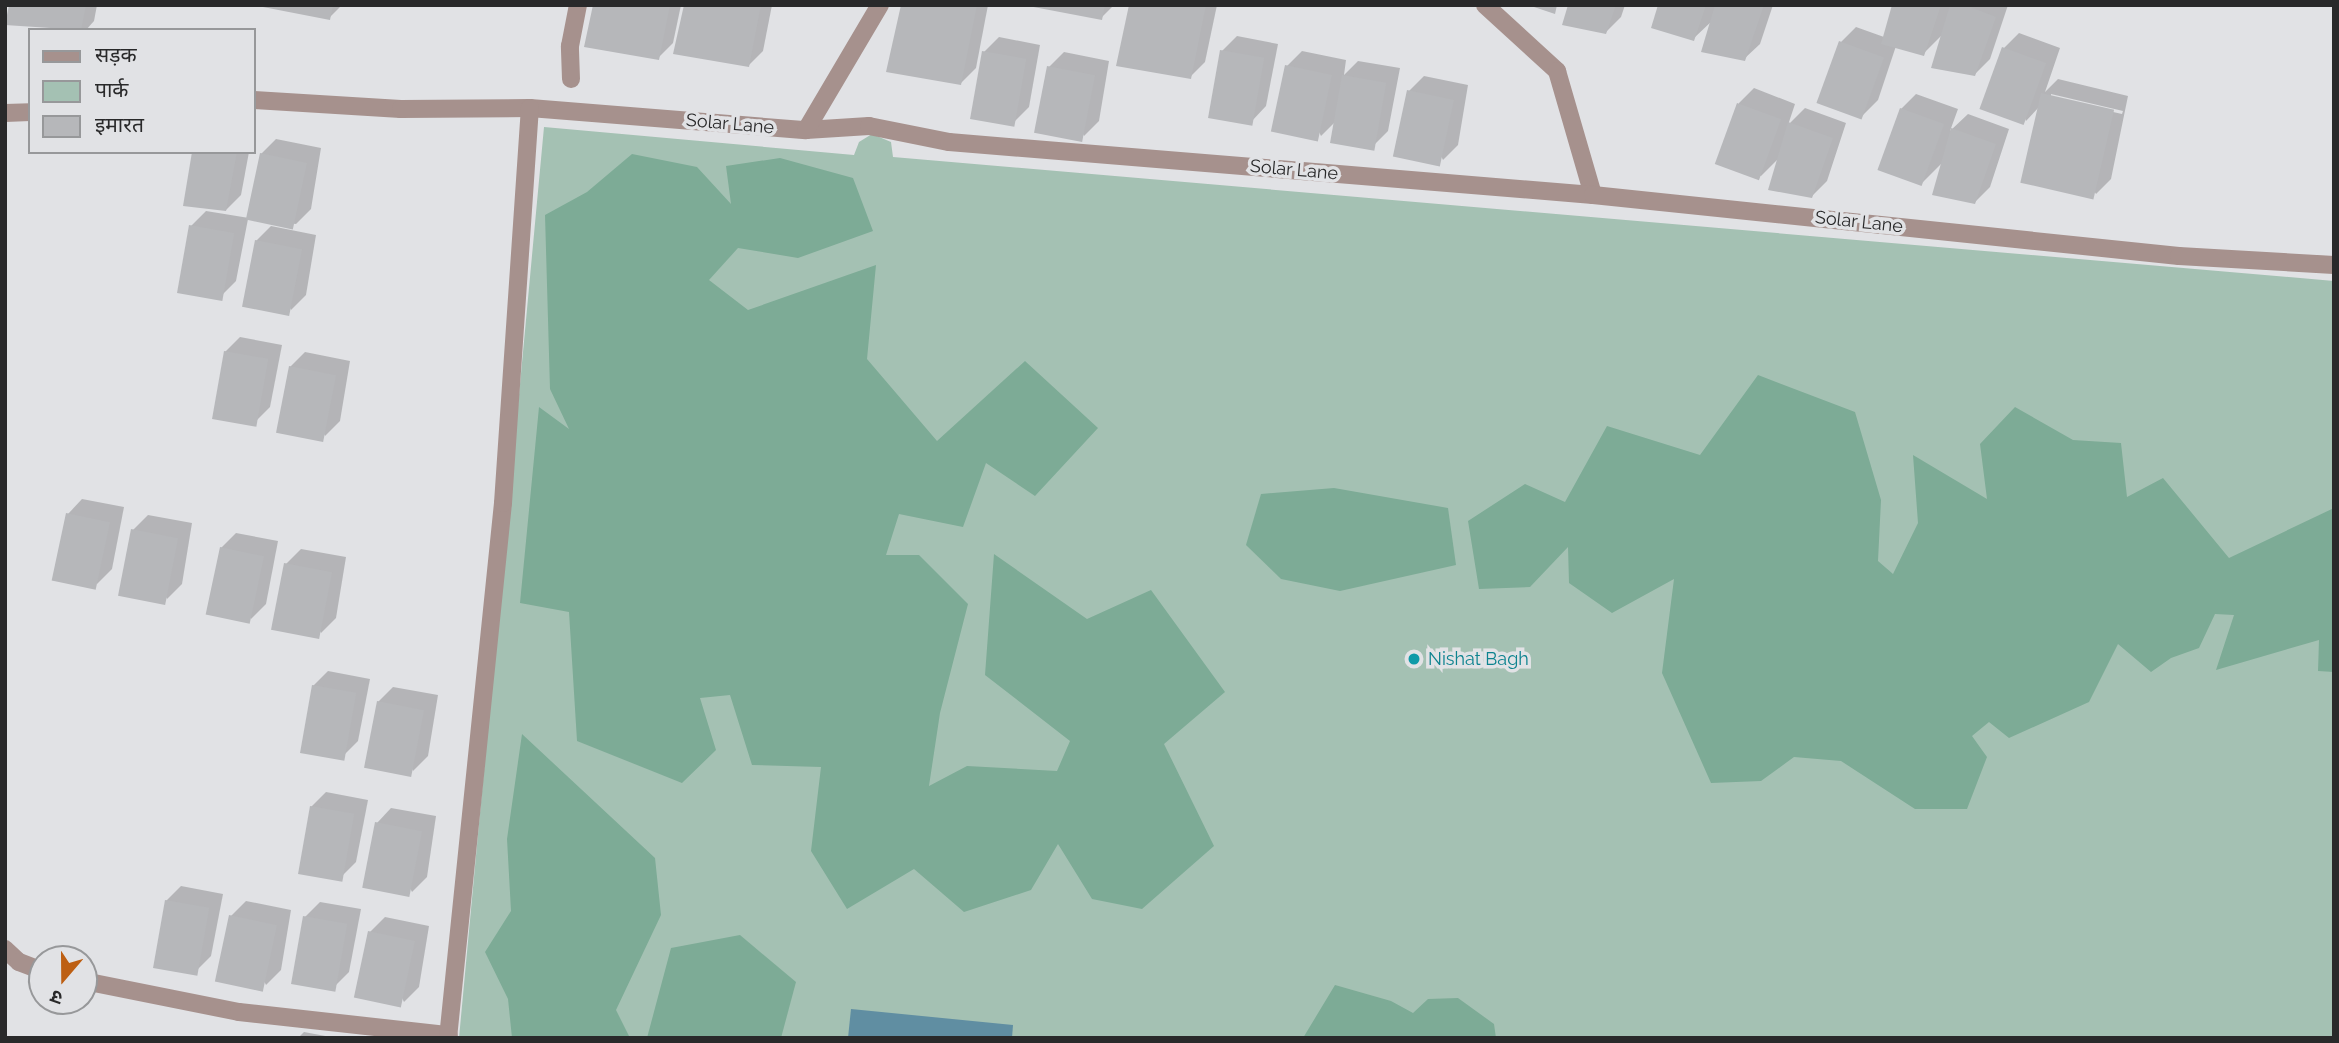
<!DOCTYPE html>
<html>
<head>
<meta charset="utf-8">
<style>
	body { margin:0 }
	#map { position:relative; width:2339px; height:1043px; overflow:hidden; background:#e1e2e5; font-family:Raleway,"Noto Sans Devanagari",sans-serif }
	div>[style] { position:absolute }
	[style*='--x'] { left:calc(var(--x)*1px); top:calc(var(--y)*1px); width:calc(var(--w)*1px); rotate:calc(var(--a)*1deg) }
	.green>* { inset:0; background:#a4c1b3 }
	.forest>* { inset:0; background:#7dab96 }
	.water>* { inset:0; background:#608ea2 }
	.shadow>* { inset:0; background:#0003 }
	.building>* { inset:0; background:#b6b7ba; transform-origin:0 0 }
	.minor>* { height:18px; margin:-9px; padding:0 9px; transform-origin:9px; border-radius:9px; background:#a6918d }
	.dots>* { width:19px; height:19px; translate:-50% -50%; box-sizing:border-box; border:4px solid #e1e2e5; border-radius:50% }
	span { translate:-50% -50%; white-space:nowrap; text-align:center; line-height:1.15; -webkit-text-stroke:7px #e1e2e5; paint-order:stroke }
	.street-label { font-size:18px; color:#29292a }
	.culture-label { font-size:18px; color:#0d838f }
	.left { translate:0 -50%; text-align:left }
	.frame { position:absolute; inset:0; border:7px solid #29292a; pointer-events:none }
	.legend { position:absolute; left:28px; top:28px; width:228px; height:126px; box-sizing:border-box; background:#e1e2e5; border:2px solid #97989a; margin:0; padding:9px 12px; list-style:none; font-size:21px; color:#29292a }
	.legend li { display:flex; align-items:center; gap:14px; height:35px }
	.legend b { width:35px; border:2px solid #97989a }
	.north { position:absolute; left:28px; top:945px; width:70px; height:70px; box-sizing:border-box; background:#e1e2e5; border:2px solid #97989a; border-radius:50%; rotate:200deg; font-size:19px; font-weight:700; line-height:28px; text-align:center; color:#29292a }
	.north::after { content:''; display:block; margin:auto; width:24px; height:32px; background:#bd5f13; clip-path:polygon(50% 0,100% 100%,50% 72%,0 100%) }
</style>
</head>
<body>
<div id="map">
	<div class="green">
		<div style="clip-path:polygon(544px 127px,854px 155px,859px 142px,872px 134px,891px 142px,893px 157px,2334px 281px,2334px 1038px,459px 1038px)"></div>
	</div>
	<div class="forest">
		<div style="clip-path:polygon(632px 154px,697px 167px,731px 204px,726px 166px,780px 158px,853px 178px,873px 231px,798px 258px,738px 248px,709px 280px,748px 310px,876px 265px,867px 359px,937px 441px,1025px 361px,1098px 428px,1035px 496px,986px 463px,963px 527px,899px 514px,886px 555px,919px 555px,968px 604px,940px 713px,929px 786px,967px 766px,1057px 771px,1070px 741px,985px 675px,994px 554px,1087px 619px,1151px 590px,1225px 692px,1164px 744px,1214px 846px,1142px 909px,1092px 899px,1058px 844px,1031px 890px,964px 912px,914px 869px,847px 909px,811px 851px,821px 767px,752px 765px,730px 695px,700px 698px,716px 750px,682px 783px,577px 741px,569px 612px,520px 603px,539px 407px,569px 429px,550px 389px,545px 215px,587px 192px)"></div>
		<div style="clip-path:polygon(1758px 375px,1855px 412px,1881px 500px,1878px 561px,1893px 574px,1918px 523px,1913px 455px,1987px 499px,1980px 444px,2015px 407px,2073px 440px,2121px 443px,2127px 497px,2163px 478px,2229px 558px,2334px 508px,2334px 672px,2318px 671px,2319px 640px,2216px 670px,2234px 615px,2215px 614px,2199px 648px,2171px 658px,2151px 672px,2118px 644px,2089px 702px,2009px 738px,1989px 722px,1972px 736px,1987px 757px,1967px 809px,1915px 809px,1841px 761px,1794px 757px,1761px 781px,1711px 783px,1662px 673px,1674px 579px,1612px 613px,1569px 583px,1568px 547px,1530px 587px,1479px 589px,1468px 521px,1525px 484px,1565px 502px,1607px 426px,1700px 455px)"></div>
		<div style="clip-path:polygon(1334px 488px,1448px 508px,1456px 565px,1340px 591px,1281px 579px,1246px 545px,1261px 494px)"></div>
		<div style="clip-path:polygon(522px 734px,655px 858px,661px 915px,616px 1010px,630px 1038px,512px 1038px,508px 999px,485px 952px,511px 911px,507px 839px)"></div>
		<div style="clip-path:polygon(740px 935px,796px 982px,781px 1038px,647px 1038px,671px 948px)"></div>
		<div style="clip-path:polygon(1335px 985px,1391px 1001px,1413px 1013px,1428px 999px,1458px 998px,1494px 1024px,1496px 1038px,1303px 1038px)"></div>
	</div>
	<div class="water">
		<div style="clip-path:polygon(851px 1009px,1013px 1025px,1012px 1038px,848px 1038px)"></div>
	</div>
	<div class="shadow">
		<div style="clip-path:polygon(11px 5px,97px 5px,94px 21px,86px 30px,7px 24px)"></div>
		<div style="clip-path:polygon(257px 5px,342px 5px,329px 18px)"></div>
		<div style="clip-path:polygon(595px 5px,681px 5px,673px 43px,658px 58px)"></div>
		<div style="clip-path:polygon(686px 5px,772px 5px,763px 51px,748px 66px)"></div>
		<div style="clip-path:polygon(902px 5px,988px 5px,976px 68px,961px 83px)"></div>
		<div style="clip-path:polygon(1029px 5px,1114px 5px,1101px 18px)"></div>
		<div style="clip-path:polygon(1131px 5px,1217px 5px,1205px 62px,1190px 77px)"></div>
		<div style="clip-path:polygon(1570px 5px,1625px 5px,1621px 17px,1606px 32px)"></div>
		<div style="clip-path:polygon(1660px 5px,1773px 5px,1760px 44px,1744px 59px,1713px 20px,1693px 39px)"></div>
		<div style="clip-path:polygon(1894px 5px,2008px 5px,1990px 59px,1975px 74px,1943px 34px,1923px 54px,1896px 46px,1878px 100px,1863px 115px,1841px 42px,1856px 27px,1884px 37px)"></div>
		<div style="clip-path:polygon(evenodd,2019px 33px,2060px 48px,2045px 92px,2058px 79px,2128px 96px,2111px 179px,2096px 194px,2040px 106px,2026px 121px,2004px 48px,2019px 33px,2051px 94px,2123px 111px,2122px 114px,2051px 98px,2051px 94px)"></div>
		<div style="clip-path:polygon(1237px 36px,1278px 44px,1266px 106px,1251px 122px,1222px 51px)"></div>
		<div style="clip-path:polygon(999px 37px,1040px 45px,1029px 107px,1014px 122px,984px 52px)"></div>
		<div style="clip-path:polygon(1302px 51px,1346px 60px,1344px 75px,1358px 61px,1400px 68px,1388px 131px,1373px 146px,1336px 121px,1321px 136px,1287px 66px)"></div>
		<div style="clip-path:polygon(1064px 52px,1109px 61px,1099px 121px,1084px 136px,1049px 67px)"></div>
		<div style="clip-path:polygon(1424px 76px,1468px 85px,1458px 145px,1443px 160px,1409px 91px)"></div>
		<div style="clip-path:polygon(1754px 88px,1795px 104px,1788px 125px,1805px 108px,1846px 123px,1827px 181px,1812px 196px,1780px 157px,1761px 176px,1720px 164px,1739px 103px)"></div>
		<div style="clip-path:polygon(1916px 94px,1958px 109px,1950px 131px,1968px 114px,2009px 129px,1990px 187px,1975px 202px,1943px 162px,1923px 182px,1901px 109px)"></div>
		<div style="clip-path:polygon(276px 139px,321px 148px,311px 209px,296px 224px,248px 219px,236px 281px,221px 296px,191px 226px,206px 211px,249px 218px,261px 154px)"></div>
		<div style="clip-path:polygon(194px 152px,249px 152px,241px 195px,226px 210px)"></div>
		<div style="clip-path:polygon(271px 226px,316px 235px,306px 295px,291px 310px,256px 241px)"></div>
		<div style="clip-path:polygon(240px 337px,282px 345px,270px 407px,255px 422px,225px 352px)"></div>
		<div style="clip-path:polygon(305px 352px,350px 361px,340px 421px,325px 436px,290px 367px)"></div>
		<div style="clip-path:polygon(82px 499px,124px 507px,112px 569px,97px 584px,68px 514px)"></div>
		<div style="clip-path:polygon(148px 515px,192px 523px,182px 584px,167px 599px,133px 530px)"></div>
		<div style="clip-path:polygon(236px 533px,278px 541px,266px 604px,251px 619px,221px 548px)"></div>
		<div style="clip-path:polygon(301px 549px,346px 557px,336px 618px,321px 633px,286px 564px)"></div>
		<div style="clip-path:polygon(328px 671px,370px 679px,358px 741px,343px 756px,313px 686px)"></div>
		<div style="clip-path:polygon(393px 687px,438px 695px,428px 756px,413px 771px,378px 702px)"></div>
		<div style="clip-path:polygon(326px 792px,368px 800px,356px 862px,341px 877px,311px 807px)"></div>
		<div style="clip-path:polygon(391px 808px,436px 816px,427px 877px,412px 892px,377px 823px)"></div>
		<div style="clip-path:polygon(181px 886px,223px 894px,211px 956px,196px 971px,166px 901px)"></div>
		<div style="clip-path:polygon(246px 901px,291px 910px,281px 970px,266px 985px,231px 916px)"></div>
		<div style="clip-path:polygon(320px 902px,361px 909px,349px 972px,334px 987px,305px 917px)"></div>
		<div style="clip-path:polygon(385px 917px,429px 926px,419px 987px,404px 1002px,370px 932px)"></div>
		<div style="clip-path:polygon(304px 1032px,336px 1038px,298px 1038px)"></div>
	</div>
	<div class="building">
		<div style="clip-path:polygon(9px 5px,86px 5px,81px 30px,5px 25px)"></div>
		<div style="clip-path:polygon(253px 5px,333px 5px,330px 20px)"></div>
		<div style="clip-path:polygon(593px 5px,670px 5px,659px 60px,584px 47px)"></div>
		<div style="clip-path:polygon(684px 5px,761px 5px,749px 67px,673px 54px)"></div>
		<div style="clip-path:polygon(901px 5px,977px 5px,961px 85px,886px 72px)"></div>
		<div style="clip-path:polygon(1023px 5px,1105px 5px,1102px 20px)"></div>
		<div style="clip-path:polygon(1129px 5px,1206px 5px,1191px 79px,1116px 66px)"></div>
		<div style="clip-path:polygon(1528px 5px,1557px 5px,1555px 14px)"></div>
		<div style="clip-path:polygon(1568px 5px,1616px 5px,1606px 34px,1562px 25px)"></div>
		<div style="clip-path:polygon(1658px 5px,1706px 5px,1694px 41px,1651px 28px)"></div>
		<div style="clip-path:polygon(1715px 5px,1764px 5px,1745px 61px,1701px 52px)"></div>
		<div style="clip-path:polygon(1892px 5px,1941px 5px,1924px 56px,1881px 44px)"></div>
		<div style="clip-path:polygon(1950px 5px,1965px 5px,1996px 17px,1975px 76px,1931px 68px)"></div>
		<div style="left:1839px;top:41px;width:48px;height:66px;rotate:20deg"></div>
		<div style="left:2002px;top:47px;width:47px;height:66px;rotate:20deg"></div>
		<div style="left:1220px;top:50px;width:45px;height:69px;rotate:10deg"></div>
		<div style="left:982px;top:51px;width:45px;height:69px;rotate:10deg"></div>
		<div style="left:1285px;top:65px;width:48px;height:68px;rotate:12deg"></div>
		<div style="left:1047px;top:66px;width:49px;height:68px;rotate:11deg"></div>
		<div style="left:1342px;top:75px;width:45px;height:69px;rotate:10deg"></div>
		<div style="left:1407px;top:90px;width:48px;height:68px;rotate:12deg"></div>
		<div style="left:2041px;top:93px;width:75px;height:92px;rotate:13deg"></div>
		<div style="left:1737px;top:103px;width:47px;height:65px;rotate:20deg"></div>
		<div style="left:1900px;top:108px;width:47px;height:66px;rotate:20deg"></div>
		<div style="clip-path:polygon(1788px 122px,1833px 138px,1812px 198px,1768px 190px)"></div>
		<div style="clip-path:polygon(1951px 128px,1996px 144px,1975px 204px,1932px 195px)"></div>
		<div style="clip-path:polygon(192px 152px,237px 152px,226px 211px,183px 206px)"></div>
		<div style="left:260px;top:153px;width:48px;height:68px;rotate:12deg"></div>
		<div style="left:189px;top:225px;width:46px;height:69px;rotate:10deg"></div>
		<div style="left:255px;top:240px;width:48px;height:68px;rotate:11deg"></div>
		<div style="left:224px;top:351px;width:45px;height:69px;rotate:10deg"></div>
		<div style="left:289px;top:366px;width:48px;height:68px;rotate:11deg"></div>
		<div style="left:66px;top:513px;width:45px;height:69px;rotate:12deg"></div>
		<div style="left:131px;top:529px;width:48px;height:68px;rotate:11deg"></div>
		<div style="left:220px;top:547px;width:45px;height:69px;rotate:12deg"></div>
		<div style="left:284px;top:563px;width:49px;height:68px;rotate:11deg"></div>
		<div style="left:312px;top:685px;width:45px;height:69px;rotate:10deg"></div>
		<div style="left:377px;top:701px;width:48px;height:68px;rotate:11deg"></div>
		<div style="left:310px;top:806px;width:45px;height:69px;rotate:10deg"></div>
		<div style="left:375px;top:822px;width:48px;height:67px;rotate:11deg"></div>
		<div style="left:165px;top:900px;width:45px;height:69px;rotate:10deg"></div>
		<div style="left:229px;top:915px;width:49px;height:68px;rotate:12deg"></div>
		<div style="left:303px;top:916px;width:45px;height:69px;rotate:10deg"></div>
		<div style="left:368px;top:931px;width:48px;height:68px;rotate:12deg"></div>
	</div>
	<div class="minor">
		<div style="--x:1485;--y:5;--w:98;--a:42.5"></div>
		<div style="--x:1557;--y:71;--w:129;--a:73.8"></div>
		<div style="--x:571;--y:79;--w:33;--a:-92"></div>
		<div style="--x:570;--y:46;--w:42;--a:-79"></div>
		<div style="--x:254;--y:100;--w:147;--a:3.5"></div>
		<div style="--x:401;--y:109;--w:129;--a:-0.4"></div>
		<div style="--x:530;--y:108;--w:277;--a:4.6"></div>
		<div style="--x:806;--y:130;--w:63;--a:-3.6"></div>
		<div style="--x:869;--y:126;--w:82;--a:11.3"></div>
		<div style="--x:949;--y:142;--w:646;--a:4.7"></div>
		<div style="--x:1593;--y:195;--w:589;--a:5.94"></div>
		<div style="--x:2179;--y:256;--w:155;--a:3.3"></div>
		<div style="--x:5;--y:113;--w:25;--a:-2"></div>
		<div style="--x:806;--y:130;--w:145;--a:-59.4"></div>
		<div style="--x:5;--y:949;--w:19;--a:43"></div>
		<div style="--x:19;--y:962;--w:25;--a:21"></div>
		<div style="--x:84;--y:981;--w:158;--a:11.3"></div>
		<div style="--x:239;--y:1012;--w:211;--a:6.3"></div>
		<div style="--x:448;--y:1038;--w:538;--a:-84.13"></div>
		<div style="--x:503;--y:503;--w:396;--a:-86.1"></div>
	</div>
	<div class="dots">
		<div style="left:1414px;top:659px;background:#0f9aa8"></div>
	</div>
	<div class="street-label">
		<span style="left:730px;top:124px;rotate:5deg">Solar Lane</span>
		<span style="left:1294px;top:170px;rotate:5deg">Solar Lane</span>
		<span style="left:1859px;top:222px;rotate:6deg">Solar Lane</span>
	</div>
	<div class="culture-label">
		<span class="left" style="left:1428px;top:659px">Nishat Bagh</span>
	</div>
	<div class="frame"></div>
	<ul class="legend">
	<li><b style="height:9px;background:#a6918d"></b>सड़क</li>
	<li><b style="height:19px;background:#a4c1b3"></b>पार्क</li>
	<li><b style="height:19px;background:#b6b7ba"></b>इमारत</li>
	</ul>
	<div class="north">उ</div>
</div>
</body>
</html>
